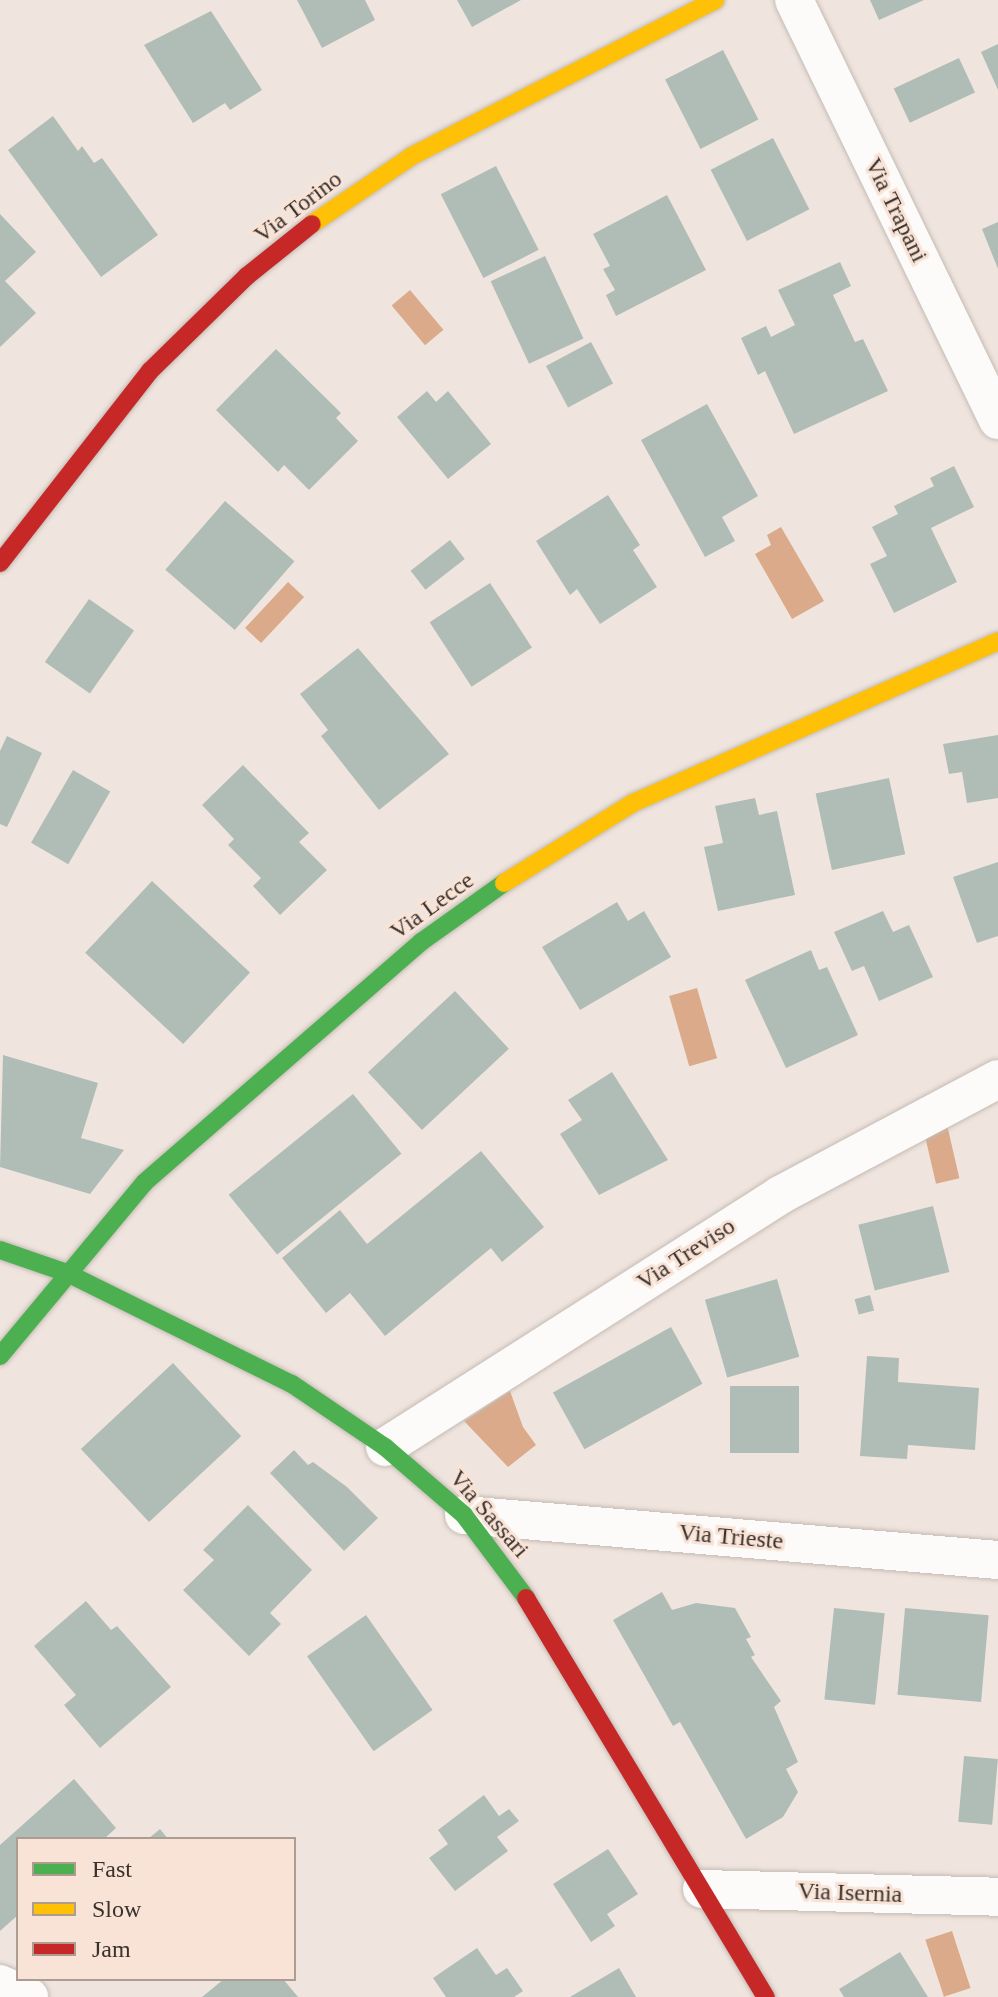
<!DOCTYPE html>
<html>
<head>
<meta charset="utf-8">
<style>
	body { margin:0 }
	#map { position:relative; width:998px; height:1997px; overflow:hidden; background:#f0e5de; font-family:"Times New Roman",serif }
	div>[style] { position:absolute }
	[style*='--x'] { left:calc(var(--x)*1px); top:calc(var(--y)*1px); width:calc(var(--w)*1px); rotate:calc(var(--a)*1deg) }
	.water>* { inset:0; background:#daaa8a; transform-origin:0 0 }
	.building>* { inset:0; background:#afbdb6; transform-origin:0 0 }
	.roads { filter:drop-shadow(0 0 2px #c3bbb5) drop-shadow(0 0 2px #c3bbb5) }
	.street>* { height:38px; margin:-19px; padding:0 19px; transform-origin:19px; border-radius:19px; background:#fdfbfa }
	.fast>* { height:18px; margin:-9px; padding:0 9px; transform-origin:9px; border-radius:9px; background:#4caf50 }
	.slow>* { height:18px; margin:-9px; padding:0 9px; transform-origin:9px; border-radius:9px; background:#ffc107 }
	.jam>* { height:18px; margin:-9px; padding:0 9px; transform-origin:9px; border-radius:9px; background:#c62828 }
	span { translate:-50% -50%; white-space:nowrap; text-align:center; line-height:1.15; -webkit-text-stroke:6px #f8e3d6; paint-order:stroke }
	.street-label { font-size:24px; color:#39312c }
	.legend { position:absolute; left:16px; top:1837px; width:280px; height:144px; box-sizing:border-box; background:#f8e3d6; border:2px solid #ac9c92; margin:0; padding:10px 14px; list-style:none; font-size:24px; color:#39312c }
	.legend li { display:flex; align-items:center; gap:16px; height:40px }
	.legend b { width:40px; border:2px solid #ac9c92 }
</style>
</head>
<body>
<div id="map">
	<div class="water">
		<div style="left:410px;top:290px;width:52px;height:24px;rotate:50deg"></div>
		<div style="clip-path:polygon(781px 527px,824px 601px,792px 619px,755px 554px,771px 545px,767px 535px)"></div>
		<div style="left:288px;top:582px;width:22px;height:63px;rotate:43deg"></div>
		<div style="left:697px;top:988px;width:73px;height:29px;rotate:74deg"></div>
		<div style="left:945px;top:1116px;width:64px;height:24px;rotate:77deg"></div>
		<div style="clip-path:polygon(510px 1391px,523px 1427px,536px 1445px,508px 1467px,464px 1421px)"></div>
		<div style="left:952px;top:1931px;width:60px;height:28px;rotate:72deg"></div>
	</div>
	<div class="building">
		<div style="clip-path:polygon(297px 0,365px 0,375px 20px,322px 48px)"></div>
		<div style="clip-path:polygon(457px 0,521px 0,472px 27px)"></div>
		<div style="clip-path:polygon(870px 0,924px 0,879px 20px)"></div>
		<div style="clip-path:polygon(211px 11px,262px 90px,230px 110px,225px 103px,193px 123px,144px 45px)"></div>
		<div style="clip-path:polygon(998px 44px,998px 90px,981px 52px)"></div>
		<div style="left:723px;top:50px;width:78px;height:65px;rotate:63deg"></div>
		<div style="left:959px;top:58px;width:38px;height:72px;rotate:65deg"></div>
		<div style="clip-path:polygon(53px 116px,78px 151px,82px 146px,94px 163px,102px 158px,158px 235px,101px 277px,8px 150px)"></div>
		<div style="left:773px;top:138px;width:80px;height:70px;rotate:63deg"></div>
		<div style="left:496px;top:166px;width:94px;height:62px;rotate:63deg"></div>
		<div style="clip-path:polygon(667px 195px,706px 270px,616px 316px,606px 295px,615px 290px,603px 269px,610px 266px,593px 234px)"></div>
		<div style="clip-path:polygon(0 214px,36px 252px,5px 281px,36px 313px,0 347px)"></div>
		<div style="clip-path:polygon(998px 222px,998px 269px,982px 229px)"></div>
		<div style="left:545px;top:256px;width:91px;height:60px;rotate:65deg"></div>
		<div style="clip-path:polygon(840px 262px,851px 286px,833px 295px,855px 342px,863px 339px,888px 391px,794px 434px,765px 371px,758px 375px,741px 338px,766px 326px,771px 337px,795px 325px,778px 290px)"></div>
		<div style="left:591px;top:342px;width:47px;height:51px;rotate:62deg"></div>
		<div style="clip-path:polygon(276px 349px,341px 413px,336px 418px,358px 441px,309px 490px,284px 465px,278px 472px,216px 410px)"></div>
		<div style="clip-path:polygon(427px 391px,436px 402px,448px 391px,491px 444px,448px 479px,397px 417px)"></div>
		<div style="clip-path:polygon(707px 404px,758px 496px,722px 517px,735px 541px,705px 557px,641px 440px)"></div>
		<div style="clip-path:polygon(954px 466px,974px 507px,931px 528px,957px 582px,894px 613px,870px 564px,887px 556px,872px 527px,898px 514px,894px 506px,934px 486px,930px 478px)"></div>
		<div style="clip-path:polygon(608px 495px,640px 545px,633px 550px,657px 587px,600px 624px,577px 589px,570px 595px,536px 541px)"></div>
		<div style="left:225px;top:501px;width:92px;height:91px;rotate:41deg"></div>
		<div style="left:450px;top:540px;width:24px;height:50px;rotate:52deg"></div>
		<div style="left:490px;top:583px;width:77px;height:72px;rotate:57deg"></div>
		<div style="left:89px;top:599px;width:55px;height:77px;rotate:35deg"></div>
		<div style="clip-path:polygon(358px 648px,449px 754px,379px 810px,321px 736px,328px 730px,300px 694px)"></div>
		<div style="clip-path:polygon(998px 735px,998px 798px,967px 803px,962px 772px,949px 774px,943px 744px)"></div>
		<div style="clip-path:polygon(7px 736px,42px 753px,7px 827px,0 824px,0 751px)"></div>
		<div style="clip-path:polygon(243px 765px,309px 833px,299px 842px,327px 870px,280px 915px,253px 886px,261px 878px,228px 845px,234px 839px,202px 805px)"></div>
		<div style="left:73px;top:770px;width:43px;height:84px;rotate:30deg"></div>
		<div style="left:889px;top:778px;width:78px;height:75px;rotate:78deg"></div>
		<div style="clip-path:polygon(755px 798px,759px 815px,777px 811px,795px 895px,718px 911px,704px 847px,723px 843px,715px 806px)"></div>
		<div style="clip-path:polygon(998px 862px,998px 936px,977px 943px,953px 877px)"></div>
		<div style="left:152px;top:881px;width:134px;height:98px;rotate:43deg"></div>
		<div style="clip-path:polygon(617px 902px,628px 921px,644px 911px,671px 957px,580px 1010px,542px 947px)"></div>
		<div style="clip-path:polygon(883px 911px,893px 932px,909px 925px,933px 977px,879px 1001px,864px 966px,852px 971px,834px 932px)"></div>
		<div style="clip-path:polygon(811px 950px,819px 970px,827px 967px,858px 1035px,786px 1068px,745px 980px)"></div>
		<div style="left:455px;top:991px;width:79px;height:119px;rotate:47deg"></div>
		<div style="clip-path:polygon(3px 1055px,98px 1083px,81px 1138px,124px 1150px,90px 1194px,0 1167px)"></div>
		<div style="clip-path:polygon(612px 1072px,668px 1160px,599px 1195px,560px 1134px,582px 1120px,568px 1100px)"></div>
		<div style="left:353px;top:1094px;width:77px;height:160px;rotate:51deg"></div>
		<div style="clip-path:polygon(481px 1151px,544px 1227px,502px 1262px,491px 1248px,385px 1336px,350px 1293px,326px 1313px,282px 1258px,340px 1210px,367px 1244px)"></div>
		<div style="left:933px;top:1206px;width:68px;height:77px;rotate:76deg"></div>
		<div style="left:777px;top:1279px;width:81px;height:75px;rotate:74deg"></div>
		<div style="left:870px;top:1295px;width:16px;height:16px;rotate:75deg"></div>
		<div style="left:671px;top:1327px;width:65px;height:135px;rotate:61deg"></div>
		<div style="clip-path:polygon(867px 1356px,899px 1358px,898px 1382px,979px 1388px,975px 1450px,908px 1445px,907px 1459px,860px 1456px)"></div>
		<div style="left:173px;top:1363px;width:100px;height:126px;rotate:47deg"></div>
		<div style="left:799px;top:1386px;width:67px;height:69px;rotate:90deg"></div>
		<div style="clip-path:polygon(294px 1450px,308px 1465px,313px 1462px,347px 1487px,378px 1518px,344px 1551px,270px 1473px)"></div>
		<div style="clip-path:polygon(248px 1505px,312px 1570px,270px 1613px,281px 1624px,249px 1656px,183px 1590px,214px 1560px,203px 1550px)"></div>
		<div style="clip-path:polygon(662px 1592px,672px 1610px,696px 1603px,735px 1608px,751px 1637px,746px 1639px,755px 1655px,751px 1657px,781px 1701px,774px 1707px,798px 1762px,786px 1769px,798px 1792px,783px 1817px,746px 1839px,680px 1722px,673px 1726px,613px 1620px)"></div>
		<div style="clip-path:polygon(86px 1601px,111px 1630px,117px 1626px,171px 1687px,100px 1748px,64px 1705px,76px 1695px,34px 1646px)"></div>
		<div style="left:834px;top:1608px;width:51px;height:92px;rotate:6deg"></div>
		<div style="left:905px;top:1608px;width:84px;height:87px;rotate:5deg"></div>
		<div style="left:366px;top:1615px;width:116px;height:72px;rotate:55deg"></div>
		<div style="left:964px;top:1756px;width:34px;height:66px;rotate:5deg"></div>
		<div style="clip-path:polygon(74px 1779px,116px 1828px,104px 1839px,18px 1839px,18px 1915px,0 1931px,0 1845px)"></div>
		<div style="clip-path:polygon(484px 1795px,499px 1816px,509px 1809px,519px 1821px,497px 1837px,508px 1851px,455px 1891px,429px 1858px,448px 1844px,438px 1830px)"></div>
		<div style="clip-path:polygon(160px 1829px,168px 1839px,148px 1839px)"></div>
		<div style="clip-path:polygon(608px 1849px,638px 1894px,607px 1914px,615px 1926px,591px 1942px,553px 1884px)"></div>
		<div style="clip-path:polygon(477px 1948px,496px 1975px,507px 1968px,523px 1991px,514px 1997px,446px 1997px,433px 1978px)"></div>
		<div style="clip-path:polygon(900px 1952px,928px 1997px,844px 1997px,839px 1989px)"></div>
		<div style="clip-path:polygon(619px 1968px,636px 1997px,570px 1997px)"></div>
		<div style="clip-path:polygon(224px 1979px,283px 1979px,298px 1997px,202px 1997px)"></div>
	</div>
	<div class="roads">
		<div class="street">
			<div style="--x:794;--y:0;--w:467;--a:64.1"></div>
			<div style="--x:385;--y:1447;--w:469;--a:-32.5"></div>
			<div style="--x:780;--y:1195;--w:247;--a:-28"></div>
			<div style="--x:464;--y:1515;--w:536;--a:4.82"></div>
			<div style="--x:702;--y:1889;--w:296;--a:1.5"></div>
			<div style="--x:0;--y:1984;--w:32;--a:24"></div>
		</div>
		<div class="fast">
			<div style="--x:0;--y:1250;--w:71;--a:18.9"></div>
			<div style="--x:67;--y:1273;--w:251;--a:26.3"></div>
			<div style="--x:292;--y:1384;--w:112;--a:34.1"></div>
			<div style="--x:385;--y:1447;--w:104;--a:40.7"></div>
			<div style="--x:464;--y:1515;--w:104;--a:53.2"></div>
			<div style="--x:0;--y:1356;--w:226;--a:-50.2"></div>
			<div style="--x:145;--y:1182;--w:366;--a:-41"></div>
			<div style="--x:421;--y:942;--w:102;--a:-35.4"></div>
		</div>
		<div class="slow">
			<div style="--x:312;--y:224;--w:121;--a:-34.2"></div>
			<div style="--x:412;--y:156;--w:341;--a:-27.2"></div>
			<div style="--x:504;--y:883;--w:152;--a:-31.8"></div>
			<div style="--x:633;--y:803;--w:399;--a:-23.9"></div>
		</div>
		<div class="jam">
			<div style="--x:0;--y:563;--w:244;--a:-52"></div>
			<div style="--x:150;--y:371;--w:136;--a:-44.4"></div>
			<div style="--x:247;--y:276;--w:83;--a:-38.7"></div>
			<div style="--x:526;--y:1598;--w:466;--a:59"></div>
		</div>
	</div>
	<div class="street-label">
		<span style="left:298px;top:207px;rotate:-37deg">Via Torino</span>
		<span style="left:896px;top:210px;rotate:64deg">Via Trapani</span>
		<span style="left:432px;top:906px;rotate:-36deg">Via Lecce</span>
		<span style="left:686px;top:1254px;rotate:-33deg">Via Treviso</span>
		<span style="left:489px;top:1514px;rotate:49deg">Via Sassari</span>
		<span style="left:731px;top:1537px;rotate:5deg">Via Trieste</span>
		<span style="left:850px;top:1893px;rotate:2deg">Via Isernia</span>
	</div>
	<ul class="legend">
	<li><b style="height:10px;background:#4caf50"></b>Fast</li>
	<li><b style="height:10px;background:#ffc107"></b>Slow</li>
	<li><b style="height:10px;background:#c62828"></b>Jam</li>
	</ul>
</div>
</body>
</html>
